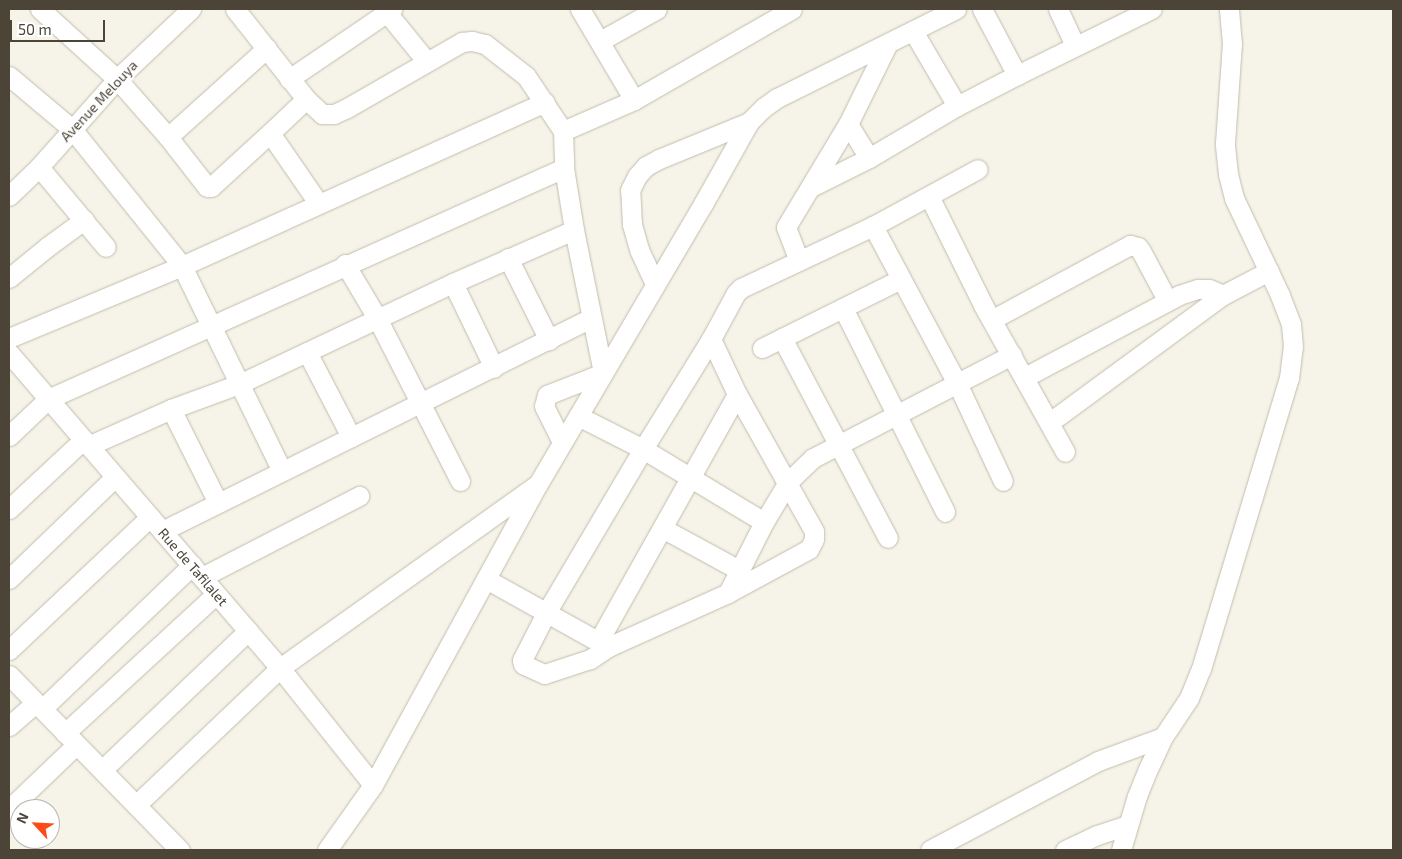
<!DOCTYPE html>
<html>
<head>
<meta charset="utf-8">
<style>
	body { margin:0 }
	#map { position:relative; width:1402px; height:859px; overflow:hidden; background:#f6f3e9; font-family:"Exo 2",sans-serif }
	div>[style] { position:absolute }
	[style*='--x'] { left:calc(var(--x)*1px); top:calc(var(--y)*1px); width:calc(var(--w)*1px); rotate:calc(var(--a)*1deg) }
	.roads { filter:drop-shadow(0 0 1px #c2bcab) drop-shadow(0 0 1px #c2bcab) }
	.minor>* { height:19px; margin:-9.5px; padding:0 9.5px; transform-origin:9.5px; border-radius:9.5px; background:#fff }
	span { translate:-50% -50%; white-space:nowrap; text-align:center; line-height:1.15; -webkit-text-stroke:5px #fff; paint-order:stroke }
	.street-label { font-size:14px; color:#4b4437 }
	.frame { position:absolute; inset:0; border:10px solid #4b4437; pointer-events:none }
	.north { position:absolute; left:10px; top:799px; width:50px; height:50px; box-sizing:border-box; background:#fff; border:1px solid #b7b4af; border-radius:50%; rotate:295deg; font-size:14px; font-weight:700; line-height:20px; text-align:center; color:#4b4437 }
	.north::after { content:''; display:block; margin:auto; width:18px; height:22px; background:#ff4a17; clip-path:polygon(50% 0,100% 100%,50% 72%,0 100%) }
	.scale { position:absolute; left:10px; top:20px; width:95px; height:22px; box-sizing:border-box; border:2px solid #4b4437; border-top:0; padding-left:6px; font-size:15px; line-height:18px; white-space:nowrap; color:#4b4437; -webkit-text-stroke:4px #fff; paint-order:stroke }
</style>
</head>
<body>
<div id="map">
	<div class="roads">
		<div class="minor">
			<div style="--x:40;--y:9;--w:104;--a:42.3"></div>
			<div style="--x:117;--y:79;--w:77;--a:48.7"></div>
			<div style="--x:168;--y:137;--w:63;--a:52"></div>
			<div style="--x:207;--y:187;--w:4;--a:0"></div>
			<div style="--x:211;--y:187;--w:80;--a:-42.5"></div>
			<div style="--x:235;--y:9;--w:115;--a:51.7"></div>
			<div style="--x:306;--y:99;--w:22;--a:43"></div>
			<div style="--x:322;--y:114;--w:12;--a:0"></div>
			<div style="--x:334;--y:114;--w:14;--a:-25"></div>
			<div style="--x:347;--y:108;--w:133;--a:-29.9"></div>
			<div style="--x:462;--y:42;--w:10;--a:-6"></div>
			<div style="--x:472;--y:41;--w:13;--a:13"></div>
			<div style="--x:485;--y:44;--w:52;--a:38"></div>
			<div style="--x:526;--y:76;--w:66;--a:56.1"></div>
			<div style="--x:563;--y:131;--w:37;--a:88"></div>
			<div style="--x:564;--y:168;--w:63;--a:80.8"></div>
			<div style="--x:574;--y:230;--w:146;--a:78.5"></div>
			<div style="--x:603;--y:373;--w:60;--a:158.6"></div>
			<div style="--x:547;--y:395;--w:11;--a:105"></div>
			<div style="--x:544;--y:406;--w:40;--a:63.4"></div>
			<div style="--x:384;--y:9;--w:68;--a:50.9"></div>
			<div style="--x:580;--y:9;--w:106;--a:59.3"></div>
			<div style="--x:982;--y:9;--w:75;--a:62.1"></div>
			<div style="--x:1058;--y:9;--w:40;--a:65"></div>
			<div style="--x:913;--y:31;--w:87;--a:59.6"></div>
			<div style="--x:600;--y:41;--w:65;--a:-29.3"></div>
			<div style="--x:9;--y:76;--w:82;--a:40.1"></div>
			<div style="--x:72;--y:129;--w:176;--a:51.2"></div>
			<div style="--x:182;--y:266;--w:228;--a:64"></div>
			<div style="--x:289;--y:79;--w:125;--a:-34.2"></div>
			<div style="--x:306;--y:99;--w:50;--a:136.6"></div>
			<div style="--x:270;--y:133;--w:86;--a:55.4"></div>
			<div style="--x:848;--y:124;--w:40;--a:58"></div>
			<div style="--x:563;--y:131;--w:77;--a:-23.6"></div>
			<div style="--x:634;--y:100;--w:182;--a:-29.9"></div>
			<div style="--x:168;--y:137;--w:133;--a:-42"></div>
			<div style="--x:39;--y:167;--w:104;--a:50.1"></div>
			<div style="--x:811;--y:187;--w:65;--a:-26.6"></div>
			<div style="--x:869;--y:158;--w:102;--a:-30.6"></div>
			<div style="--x:957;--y:106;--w:68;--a:-27.3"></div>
			<div style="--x:1017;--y:75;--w:150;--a:-26.1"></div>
			<div style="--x:9;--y:196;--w:42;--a:-44"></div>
			<div style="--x:39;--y:167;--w:118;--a:-48.4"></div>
			<div style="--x:117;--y:79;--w:102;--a:-43.4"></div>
			<div style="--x:929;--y:196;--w:122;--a:63.6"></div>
			<div style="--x:983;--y:305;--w:168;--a:60.8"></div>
			<div style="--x:873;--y:226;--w:178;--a:61.9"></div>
			<div style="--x:957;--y:383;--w:108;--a:64.9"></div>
			<div style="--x:508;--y:258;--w:92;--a:63.4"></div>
			<div style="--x:799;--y:261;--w:36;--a:-111"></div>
			<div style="--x:786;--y:227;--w:120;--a:-59"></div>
			<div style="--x:848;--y:124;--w:90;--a:-63.7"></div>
			<div style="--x:345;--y:264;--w:63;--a:59.3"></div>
			<div style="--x:377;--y:318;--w:183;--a:63"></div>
			<div style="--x:9;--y:278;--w:49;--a:-39.2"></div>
			<div style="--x:47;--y:247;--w:46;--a:-36.1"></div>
			<div style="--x:453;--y:283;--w:94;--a:64.2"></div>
			<div style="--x:655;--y:284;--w:38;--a:-115"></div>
			<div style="--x:639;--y:249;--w:26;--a:-106"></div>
			<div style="--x:632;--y:224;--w:34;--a:-93"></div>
			<div style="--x:630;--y:190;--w:16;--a:-63"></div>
			<div style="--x:637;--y:176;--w:13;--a:-48"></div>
			<div style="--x:646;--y:166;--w:15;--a:-28"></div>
			<div style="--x:659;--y:159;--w:97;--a:-22.3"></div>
			<div style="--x:843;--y:308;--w:228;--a:63.4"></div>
			<div style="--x:993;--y:319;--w:156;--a:-28.4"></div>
			<div style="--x:1130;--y:245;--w:8;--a:14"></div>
			<div style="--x:1138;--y:247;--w:5;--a:53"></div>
			<div style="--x:1141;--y:251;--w:55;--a:62"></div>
			<div style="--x:9;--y:338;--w:187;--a:-22.6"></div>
			<div style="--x:182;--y:266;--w:398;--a:-24.3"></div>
			<div style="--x:782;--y:338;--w:226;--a:62.1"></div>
			<div style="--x:762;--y:348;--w:155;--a:-26.4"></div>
			<div style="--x:307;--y:352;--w:96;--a:62.6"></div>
			<div style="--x:9;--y:353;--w:416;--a:49.3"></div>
			<div style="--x:280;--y:668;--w:149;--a:51.5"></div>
			<div style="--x:1025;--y:377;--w:174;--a:-28"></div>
			<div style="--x:1179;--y:295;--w:20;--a:-18"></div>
			<div style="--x:1198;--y:289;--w:11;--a:0"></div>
			<div style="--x:1209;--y:289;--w:15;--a:23"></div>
			<div style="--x:171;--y:409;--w:103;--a:63.4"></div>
			<div style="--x:578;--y:416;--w:73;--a:26.9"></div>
			<div style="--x:643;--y:449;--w:141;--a:31.1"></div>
			<div style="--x:1050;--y:422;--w:215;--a:-36.3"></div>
			<div style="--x:1223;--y:295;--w:52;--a:-27.6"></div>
			<div style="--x:9;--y:436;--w:54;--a:-43.5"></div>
			<div style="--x:48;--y:399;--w:565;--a:-24.12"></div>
			<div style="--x:88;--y:446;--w:91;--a:-24"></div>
			<div style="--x:171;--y:409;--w:72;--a:-20.2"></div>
			<div style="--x:239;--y:384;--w:237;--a:-25.3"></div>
			<div style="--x:453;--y:283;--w:132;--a:-23.7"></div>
			<div style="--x:9;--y:509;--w:101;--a:-43"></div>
			<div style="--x:662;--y:528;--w:88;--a:28.6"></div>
			<div style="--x:162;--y:531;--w:479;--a:-26.4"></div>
			<div style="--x:202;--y:577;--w:177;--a:-27.3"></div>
			<div style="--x:9;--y:579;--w:147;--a:-43.9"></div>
			<div style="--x:486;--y:579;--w:140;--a:29.1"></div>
			<div style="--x:608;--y:647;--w:132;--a:-24.2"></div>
			<div style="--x:728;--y:593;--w:92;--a:-28.5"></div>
			<div style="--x:809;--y:549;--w:11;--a:-63"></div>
			<div style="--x:814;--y:539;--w:8;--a:-90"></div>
			<div style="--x:814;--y:531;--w:157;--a:-119.3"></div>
			<div style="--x:737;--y:394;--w:61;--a:-115.3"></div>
			<div style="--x:728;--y:593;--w:80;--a:-63.1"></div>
			<div style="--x:764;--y:522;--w:47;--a:-59"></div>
			<div style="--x:788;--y:482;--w:35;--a:-44"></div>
			<div style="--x:813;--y:458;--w:224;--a:-27.4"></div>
			<div style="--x:598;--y:642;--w:284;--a:-60.7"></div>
			<div style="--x:608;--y:647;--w:22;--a:146"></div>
			<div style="--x:590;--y:659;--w:48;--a:161.9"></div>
			<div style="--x:544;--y:674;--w:23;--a:-155"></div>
			<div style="--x:523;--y:664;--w:4;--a:-104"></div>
			<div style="--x:522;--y:660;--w:53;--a:-62.9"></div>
			<div style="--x:546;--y:613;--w:191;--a:-59.4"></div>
			<div style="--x:643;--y:449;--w:129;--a:-58.3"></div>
			<div style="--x:711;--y:339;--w:52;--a:-61.5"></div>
			<div style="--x:736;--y:293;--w:7;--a:-45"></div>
			<div style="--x:741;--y:288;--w:146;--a:-25.2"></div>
			<div style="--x:873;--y:226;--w:119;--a:-28.5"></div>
			<div style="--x:9;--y:650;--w:194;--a:-43.3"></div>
			<div style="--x:9;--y:675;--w:245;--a:45.7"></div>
			<div style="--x:42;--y:709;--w:208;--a:-43.8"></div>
			<div style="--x:9;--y:726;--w:35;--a:-41"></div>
			<div style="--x:65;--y:733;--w:205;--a:-42.6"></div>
			<div style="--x:102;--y:770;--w:202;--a:-43.6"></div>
			<div style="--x:136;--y:805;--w:199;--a:-43.6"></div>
			<div style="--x:280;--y:668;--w:313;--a:-35.5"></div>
			<div style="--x:9;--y:809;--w:93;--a:-43.7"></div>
			<div style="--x:327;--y:850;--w:80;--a:-54.7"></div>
			<div style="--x:373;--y:785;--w:343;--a:-61.3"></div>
			<div style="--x:538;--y:484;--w:325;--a:-59.5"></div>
			<div style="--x:703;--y:204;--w:94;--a:-60.7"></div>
			<div style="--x:749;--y:122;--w:20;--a:-45"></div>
			<div style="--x:763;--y:108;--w:17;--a:-36"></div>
			<div style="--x:777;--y:98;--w:200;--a:-26.4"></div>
			<div style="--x:930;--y:850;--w:190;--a:-27.9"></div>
			<div style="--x:1098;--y:761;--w:69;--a:-20.3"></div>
			<div style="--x:1065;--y:850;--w:35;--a:-25"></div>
			<div style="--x:1097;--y:835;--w:32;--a:-18"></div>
			<div style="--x:1121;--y:850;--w:56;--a:-73.5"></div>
			<div style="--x:1137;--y:796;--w:31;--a:-68"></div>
			<div style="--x:1149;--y:767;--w:33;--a:-65"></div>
			<div style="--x:1163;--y:737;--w:47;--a:-56.3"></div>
			<div style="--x:1189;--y:698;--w:31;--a:-68"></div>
			<div style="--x:1201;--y:669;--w:304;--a:-73.2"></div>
			<div style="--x:1289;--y:378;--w:31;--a:-83"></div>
			<div style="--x:1293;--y:347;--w:23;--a:-95"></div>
			<div style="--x:1291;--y:324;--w:31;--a:-111"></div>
			<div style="--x:1280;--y:295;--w:107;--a:-115.4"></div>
			<div style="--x:1234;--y:198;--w:25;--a:-104"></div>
			<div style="--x:1228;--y:174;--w:31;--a:-96"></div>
			<div style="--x:1225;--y:143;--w:99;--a:-86"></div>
			<div style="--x:1232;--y:44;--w:35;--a:-95"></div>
		</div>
	</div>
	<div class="street-label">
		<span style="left:99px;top:101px;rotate:-47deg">Avenue Melouya</span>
		<span style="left:193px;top:567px;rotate:49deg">Rue de Tafilalet</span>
	</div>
	<div class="frame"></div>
	<div class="north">N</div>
	<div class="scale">50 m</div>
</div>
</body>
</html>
